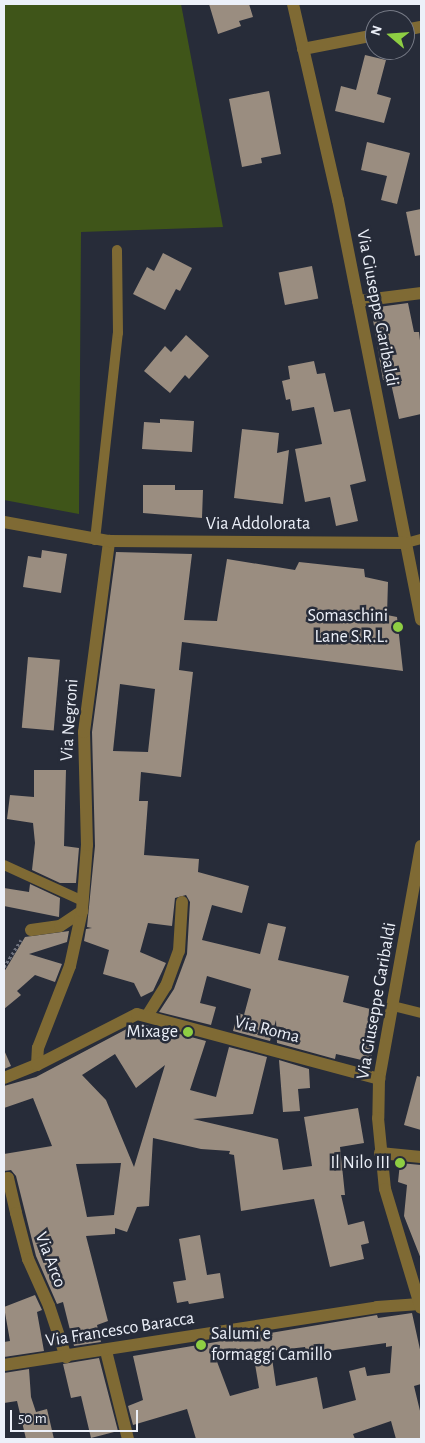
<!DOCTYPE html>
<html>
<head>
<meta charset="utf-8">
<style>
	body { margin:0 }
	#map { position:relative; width:425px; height:1443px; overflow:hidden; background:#272c39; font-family:"Alegreya Sans",sans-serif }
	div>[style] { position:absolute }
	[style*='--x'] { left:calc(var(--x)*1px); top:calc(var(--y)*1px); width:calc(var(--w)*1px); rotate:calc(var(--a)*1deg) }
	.green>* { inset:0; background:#3f5519 }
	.building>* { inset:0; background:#9a8d80; transform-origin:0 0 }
	.path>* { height:3px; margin-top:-1.5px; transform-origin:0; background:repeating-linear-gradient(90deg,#6d717d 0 2.5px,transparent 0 5px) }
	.service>* { height:10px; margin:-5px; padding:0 5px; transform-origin:5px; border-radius:5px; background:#7f6a34 }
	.pedestrian>* { height:12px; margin:-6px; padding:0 6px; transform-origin:6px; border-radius:6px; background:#7f6a34 }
	.minor>* { height:12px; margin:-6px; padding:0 6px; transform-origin:6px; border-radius:6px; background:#7f6a34 }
	.tertiary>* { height:12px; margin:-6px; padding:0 6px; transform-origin:6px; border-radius:6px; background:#7f6a34 }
	.dots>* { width:14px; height:14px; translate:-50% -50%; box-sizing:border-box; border:2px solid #272c39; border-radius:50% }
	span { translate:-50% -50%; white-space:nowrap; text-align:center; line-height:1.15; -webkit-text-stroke:5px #272c39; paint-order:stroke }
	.street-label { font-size:18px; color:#ecf0f9 }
	.poi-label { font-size:18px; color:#ecf0f9 }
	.right { translate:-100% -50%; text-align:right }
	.left { translate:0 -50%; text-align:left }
	.frame { position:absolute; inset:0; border:5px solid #ecf0f9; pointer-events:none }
	.north { position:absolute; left:365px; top:10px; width:50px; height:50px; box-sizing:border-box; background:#272c39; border:1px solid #767a86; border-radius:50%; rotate:288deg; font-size:14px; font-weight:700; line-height:20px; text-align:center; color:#ecf0f9 }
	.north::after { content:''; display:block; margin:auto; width:18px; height:22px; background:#8ece43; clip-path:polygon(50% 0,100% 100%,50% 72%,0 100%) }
	.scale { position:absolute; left:10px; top:1410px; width:128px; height:22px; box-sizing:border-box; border:2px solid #ecf0f9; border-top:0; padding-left:6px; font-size:15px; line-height:18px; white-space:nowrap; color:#ecf0f9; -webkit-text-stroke:4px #272c39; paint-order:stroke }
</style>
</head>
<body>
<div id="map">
	<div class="green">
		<div style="clip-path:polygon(4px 4px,181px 4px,223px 227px,81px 232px,79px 514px,4px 500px)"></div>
	</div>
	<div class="building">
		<div style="clip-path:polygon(209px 4px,249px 4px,253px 17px,239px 21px,241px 26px,218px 34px)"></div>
		<div style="clip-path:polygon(365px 55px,386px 60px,377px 94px,391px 98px,384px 123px,335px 111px,341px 86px,356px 90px)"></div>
		<div style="clip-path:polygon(269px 91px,281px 154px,261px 158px,262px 163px,242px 167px,229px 99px)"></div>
		<div style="clip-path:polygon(367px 142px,410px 153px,397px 204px,381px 200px,387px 176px,361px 170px)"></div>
		<div style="clip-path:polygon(421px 209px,421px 255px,415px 256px,406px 212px)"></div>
		<div style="clip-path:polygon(163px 253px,192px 268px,180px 291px,176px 289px,165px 310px,133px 294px,147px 267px,154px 271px)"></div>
		<div style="left:312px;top:266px;width:33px;height:34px;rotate:79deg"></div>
		<div style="clip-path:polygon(408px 303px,414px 332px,419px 332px,421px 349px,421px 414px,399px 419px,390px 379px,383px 380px,371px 308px)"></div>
		<div style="clip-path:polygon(186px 335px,209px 356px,189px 379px,185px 375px,170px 393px,144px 371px,165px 346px,171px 352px)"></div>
		<div style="clip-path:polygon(314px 361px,317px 374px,325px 373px,334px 412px,350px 409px,366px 481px,350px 485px,358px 521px,336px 526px,330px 497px,305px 502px,295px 449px,322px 444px,314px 407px,292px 411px,290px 399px,286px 400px,282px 381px,290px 379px,288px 366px)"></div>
		<div style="clip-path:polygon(160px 419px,194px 421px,192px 452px,142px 449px,144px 422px,160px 423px)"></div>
		<div style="clip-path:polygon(242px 429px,279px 433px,277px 453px,289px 450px,283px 504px,234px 498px)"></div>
		<div style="clip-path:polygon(143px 485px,175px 485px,175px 490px,203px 490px,202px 518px,143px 513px)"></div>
		<div style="clip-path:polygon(42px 550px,67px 554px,61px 593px,23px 587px,28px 556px,41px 558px)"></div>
		<div style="clip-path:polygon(evenodd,116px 552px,192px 554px,184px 620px,217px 621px,227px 559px,295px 570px,299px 562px,364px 569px,365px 577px,388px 582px,387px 615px,397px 617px,403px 671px,182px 642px,179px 670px,193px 672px,181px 777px,141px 772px,139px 801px,148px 801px,144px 855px,199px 859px,198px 872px,249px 886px,242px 913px,212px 905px,202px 940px,260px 954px,268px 923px,286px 927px,278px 960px,349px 976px,343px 1002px,382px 1012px,370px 1062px,336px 1054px,335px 1059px,277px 1043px,276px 1020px,270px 1041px,233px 1031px,238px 1013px,244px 1015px,251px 989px,207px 976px,200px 1003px,216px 1007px,211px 1025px,159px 1012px,174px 989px,187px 954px,190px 902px,186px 895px,175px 898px,172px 926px,148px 923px,140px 952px,166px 963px,153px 991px,141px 997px,134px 983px,103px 974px,109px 950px,84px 941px,86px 929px,92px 928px,87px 927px,95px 846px,92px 732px,116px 552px,120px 684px,155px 689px,148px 752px,113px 751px,120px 684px)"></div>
		<div style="left:28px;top:657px;width:32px;height:71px;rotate:5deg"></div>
		<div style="clip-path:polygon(34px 770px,66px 770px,64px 846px,79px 848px,76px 883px,60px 883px,32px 870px,35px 843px,33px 823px,7px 819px,10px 795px,34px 797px)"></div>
		<div style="clip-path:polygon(30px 884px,60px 898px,59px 917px,4px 906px,4px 888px,29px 892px)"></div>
		<div style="clip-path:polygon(69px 931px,67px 942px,29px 954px,62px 964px,55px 982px,35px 975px,17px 991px,21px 995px,4px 1009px,4px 972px,25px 937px)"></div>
		<div style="clip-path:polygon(evenodd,138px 1023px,206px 1041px,190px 1090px,216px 1097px,229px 1047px,267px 1057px,253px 1114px,193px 1119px,278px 1139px,283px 1170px,312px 1166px,304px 1117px,358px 1108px,364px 1143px,340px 1147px,345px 1195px,341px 1195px,348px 1225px,364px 1221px,369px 1243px,361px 1245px,364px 1259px,330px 1267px,314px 1199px,241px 1211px,234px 1155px,229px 1154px,230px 1151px,201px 1149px,153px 1138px,149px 1206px,137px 1207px,127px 1232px,115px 1228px,115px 1234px,86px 1236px,108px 1321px,97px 1325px,101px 1342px,74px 1346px,63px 1302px,57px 1304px,36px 1256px,16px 1176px,11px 1170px,4px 1171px,4px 1154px,52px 1146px,33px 1098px,4px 1108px,4px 1086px,36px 1077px,138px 1023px,115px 1054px,136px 1088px,165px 1065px,134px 1167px,106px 1100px,82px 1075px,115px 1054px,138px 1023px,121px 1163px,114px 1215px,87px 1217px,76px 1164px,121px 1163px)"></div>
		<div style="clip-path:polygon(4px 1050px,11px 1066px,4px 1069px)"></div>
		<div style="clip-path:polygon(279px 1060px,309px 1069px,310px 1088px,298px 1089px,300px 1111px,283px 1112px)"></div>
		<div style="clip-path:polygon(417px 1076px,421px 1077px,421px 1130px,404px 1125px)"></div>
		<div style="clip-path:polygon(400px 1163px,421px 1165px,421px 1259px,404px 1216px,407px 1185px,398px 1182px)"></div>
		<div style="clip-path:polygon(200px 1235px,207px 1275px,220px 1273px,224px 1298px,189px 1304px,188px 1301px,177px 1303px,173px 1282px,186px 1280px,179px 1239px)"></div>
		<div style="clip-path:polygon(35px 1295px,42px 1310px,37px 1312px,44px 1351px,4px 1357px,4px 1342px,10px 1341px,4px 1307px)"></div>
		<div style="clip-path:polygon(evenodd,412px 1313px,421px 1354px,421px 1384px,414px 1386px,421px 1415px,421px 1439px,396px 1439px,391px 1421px,353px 1434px,355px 1439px,196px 1439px,187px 1409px,133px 1425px,128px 1406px,143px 1400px,133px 1356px,377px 1315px,378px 1318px,412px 1313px,386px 1343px,386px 1347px,392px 1346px,390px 1373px,367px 1376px,365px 1367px,349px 1371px,356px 1400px,323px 1409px,317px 1377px,276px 1386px,271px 1351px,305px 1347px,307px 1354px,386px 1343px,412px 1313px,253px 1352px,259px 1388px,230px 1396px,216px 1359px,253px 1352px)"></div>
		<div style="clip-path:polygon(99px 1358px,118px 1431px,91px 1438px,81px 1396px,71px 1398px,63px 1364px)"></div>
		<div style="clip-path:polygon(29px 1369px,31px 1397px,36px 1412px,47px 1409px,54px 1439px,26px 1439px,17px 1401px,4px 1403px,4px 1373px)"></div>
	</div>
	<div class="path">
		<div style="--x:4;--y:967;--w:32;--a:-58"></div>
	</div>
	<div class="service">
		<div style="--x:95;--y:540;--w:208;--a:-83.7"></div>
		<div style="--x:118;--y:333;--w:83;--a:-90.7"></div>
		<div style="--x:406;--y:543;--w:16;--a:-15"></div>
		<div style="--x:4;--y:865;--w:87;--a:24.5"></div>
		<div style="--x:393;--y:1006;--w:29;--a:14"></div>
	</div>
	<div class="pedestrian">
		<div style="--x:380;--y:1153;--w:41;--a:5.6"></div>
		<div style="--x:4;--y:1179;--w:4;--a:-14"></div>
		<div style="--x:8;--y:1178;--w:36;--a:77"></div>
	</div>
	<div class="minor">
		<div style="--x:405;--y:30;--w:16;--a:-11"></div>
		<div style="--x:303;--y:49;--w:73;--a:-11"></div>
		<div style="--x:358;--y:301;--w:64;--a:-7.2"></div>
		<div style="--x:31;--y:930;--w:29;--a:-8"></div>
		<div style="--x:60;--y:926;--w:27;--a:-34"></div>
		<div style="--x:147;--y:1016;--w:36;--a:-58"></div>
		<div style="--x:166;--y:986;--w:37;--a:-70"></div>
		<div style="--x:179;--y:951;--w:49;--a:-86.5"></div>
		<div style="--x:37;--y:1065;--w:17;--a:-87"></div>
		<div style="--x:38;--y:1048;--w:88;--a:-68.7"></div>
		<div style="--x:70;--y:966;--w:56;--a:-77.7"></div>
		<div style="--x:82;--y:911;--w:66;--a:-85.7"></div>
		<div style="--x:87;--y:845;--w:113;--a:-91.5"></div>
		<div style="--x:84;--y:732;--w:193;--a:-82.5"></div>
		<div style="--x:4;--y:1078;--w:35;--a:-22"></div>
		<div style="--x:37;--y:1065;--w:112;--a:-27"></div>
		<div style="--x:137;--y:1014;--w:251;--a:15"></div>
		<div style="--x:16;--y:1213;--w:48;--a:75.4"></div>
		<div style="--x:28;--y:1259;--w:51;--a:65.9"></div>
		<div style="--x:49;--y:1306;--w:54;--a:71.6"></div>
		<div style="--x:106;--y:1351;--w:91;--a:76"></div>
		<div style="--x:4;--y:1365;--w:377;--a:-8.8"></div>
		<div style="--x:377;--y:1307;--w:43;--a:-4"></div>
	</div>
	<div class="tertiary">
		<div style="--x:293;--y:4;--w:201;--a:77.1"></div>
		<div style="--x:338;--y:200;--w:428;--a:78.8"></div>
		<div style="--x:4;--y:522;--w:107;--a:10.3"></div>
		<div style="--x:109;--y:541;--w:297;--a:0.4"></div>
		<div style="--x:421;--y:846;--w:237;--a:100.2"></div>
		<div style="--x:379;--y:1079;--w:39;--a:91"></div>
		<div style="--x:378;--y:1118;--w:71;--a:84.4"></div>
		<div style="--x:385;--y:1189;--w:124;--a:73.2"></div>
	</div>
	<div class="dots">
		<div style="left:398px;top:627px;background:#8ece43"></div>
		<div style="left:188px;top:1032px;background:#8ece43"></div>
		<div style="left:400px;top:1163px;background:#8ece43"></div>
		<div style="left:201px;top:1345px;background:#8ece43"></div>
	</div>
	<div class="street-label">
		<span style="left:377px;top:308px;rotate:79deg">Via Giuseppe Garibaldi</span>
		<span style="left:258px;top:524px">Via Addolorata</span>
		<span style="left:70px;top:720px;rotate:-86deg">Via Negroni</span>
		<span style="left:377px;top:1001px;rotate:-80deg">Via Giuseppe Garibaldi</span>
		<span style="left:267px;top:1030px;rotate:14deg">Via Roma</span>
		<span style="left:50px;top:1260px;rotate:69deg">Via Arco</span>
		<span style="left:120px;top:1330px;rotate:-9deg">Via Francesco Baracca</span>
	</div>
	<div class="poi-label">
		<span class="right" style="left:388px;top:627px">Somaschini<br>Lane S.R.L.</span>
		<span class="right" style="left:178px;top:1032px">Mixage</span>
		<span class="right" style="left:390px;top:1163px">Il Nilo III</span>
		<span class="left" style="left:211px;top:1345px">Salumi e<br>formaggi Camillo</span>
	</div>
	<div class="frame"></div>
	<div class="north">N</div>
	<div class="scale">50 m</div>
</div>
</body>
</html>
